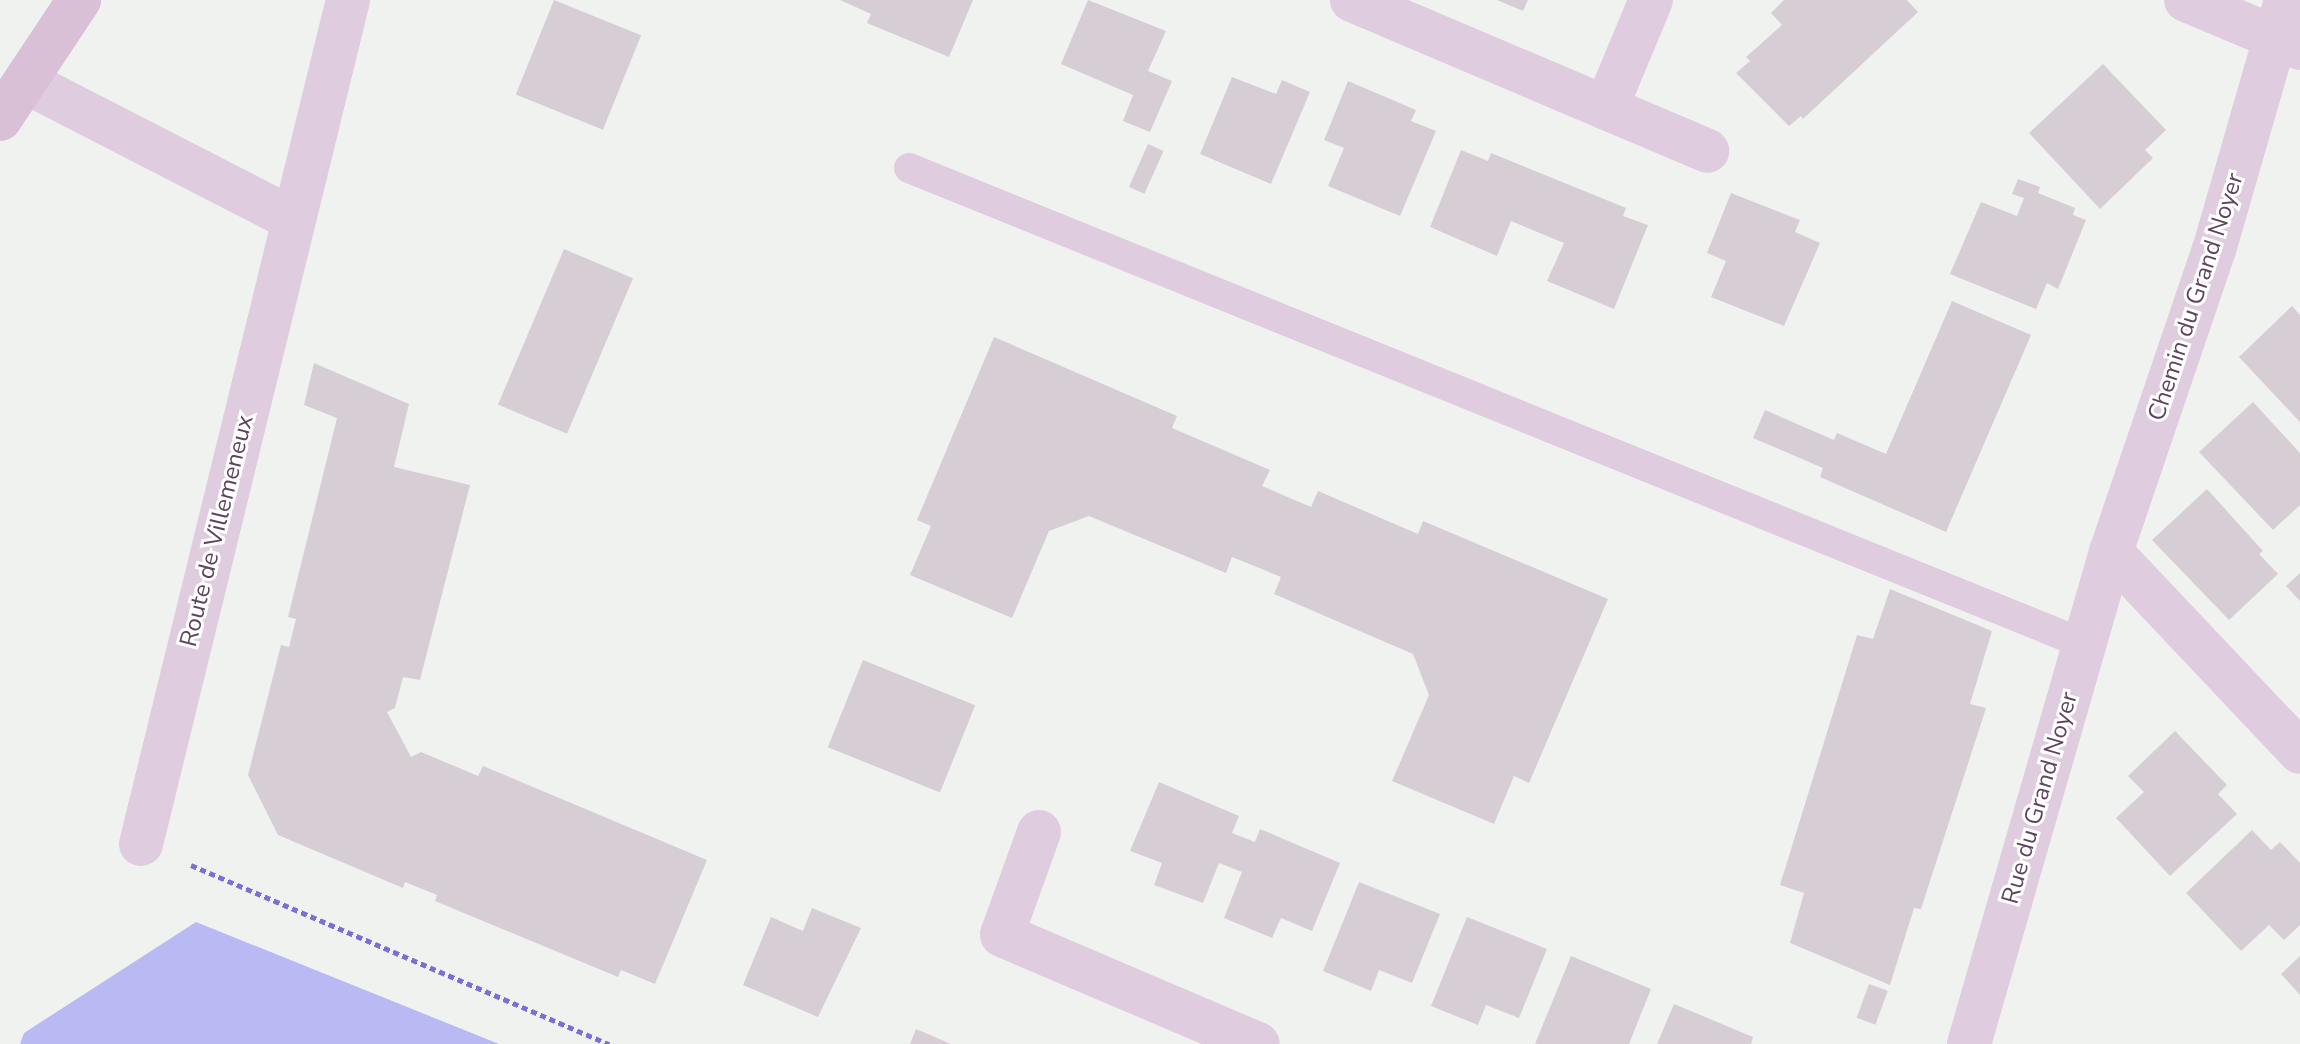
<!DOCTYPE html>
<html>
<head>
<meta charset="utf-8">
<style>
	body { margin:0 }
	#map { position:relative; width:2300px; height:1044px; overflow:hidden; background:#f0f2ef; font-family:"Nunito Sans",sans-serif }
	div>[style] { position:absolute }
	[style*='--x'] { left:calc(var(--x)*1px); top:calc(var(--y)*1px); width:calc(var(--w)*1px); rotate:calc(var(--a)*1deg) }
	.green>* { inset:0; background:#b9b9f3 }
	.building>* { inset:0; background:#d7ced5; transform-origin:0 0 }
	.path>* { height:5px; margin-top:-2.5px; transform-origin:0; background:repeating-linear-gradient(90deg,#7b6ed4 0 6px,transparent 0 10px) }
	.lane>* { height:30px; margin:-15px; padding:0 15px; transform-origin:15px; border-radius:15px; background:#e0ccdf }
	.street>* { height:44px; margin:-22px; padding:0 22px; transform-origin:22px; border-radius:22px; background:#e0ccdf }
	.secondary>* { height:44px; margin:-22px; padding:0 22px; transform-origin:22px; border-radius:22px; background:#dac0d6 }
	span { translate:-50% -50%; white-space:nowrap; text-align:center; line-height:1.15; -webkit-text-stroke:6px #fff; paint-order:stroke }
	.street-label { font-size:24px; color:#5e455c }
</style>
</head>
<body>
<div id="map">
	<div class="green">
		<div style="clip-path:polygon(196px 922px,499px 1044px,20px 1044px,24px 1033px)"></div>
	</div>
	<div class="building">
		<div style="left:554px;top:0;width:94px;height:102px;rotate:22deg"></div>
		<div style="clip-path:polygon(840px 0,973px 0,949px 57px,867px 23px,871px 14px)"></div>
		<div style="clip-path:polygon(1088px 0,1166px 31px,1148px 71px,1172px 81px,1150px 132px,1123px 121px,1133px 95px,1061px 64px)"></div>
		<div style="clip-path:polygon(1497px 0,1528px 0,1523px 11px)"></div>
		<div style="clip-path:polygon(1784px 0,1907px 0,1918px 12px,1803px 119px,1801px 116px,1789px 126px,1736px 73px,1750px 61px,1746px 57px,1782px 25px,1771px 13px)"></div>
		<div style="clip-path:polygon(2103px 64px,2166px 130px,2145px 150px,2153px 158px,2100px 209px,2029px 133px)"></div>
		<div style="clip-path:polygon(1232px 77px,1276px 94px,1282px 80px,1310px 92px,1271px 184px,1200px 154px)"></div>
		<div style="clip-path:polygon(1348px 81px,1416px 110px,1411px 121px,1436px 131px,1400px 216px,1328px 186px,1344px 148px,1324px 140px)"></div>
		<div style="left:1148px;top:144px;width:17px;height:47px;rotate:24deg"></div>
		<div style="clip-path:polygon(1461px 150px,1488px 161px,1491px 153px,1626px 208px,1623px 216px,1648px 225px,1614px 309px,1547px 281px,1564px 243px,1511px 221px,1497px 256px,1430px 227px)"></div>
		<div style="clip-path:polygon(2018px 179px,2040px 187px,2038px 193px,2075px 208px,2073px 215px,2086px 220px,2058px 289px,2047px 283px,2036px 309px,1950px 274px,1981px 202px,2017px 216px,2024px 198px,2012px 194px)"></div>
		<div style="clip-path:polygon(1731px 193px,1800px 220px,1795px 232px,1820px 243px,1784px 326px,1711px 297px,1726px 261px,1707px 253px)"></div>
		<div style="left:564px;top:249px;width:75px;height:169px;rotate:23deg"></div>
		<div style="clip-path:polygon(1952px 301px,2031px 335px,1946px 532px,1820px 477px,1823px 468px,1753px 438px,1765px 410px,1834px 440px,1837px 433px,1886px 454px)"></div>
		<div style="clip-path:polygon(2292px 306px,2300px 315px,2300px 422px,2239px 357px)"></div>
		<div style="clip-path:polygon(994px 337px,1177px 416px,1172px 428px,1270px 470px,1262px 486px,1311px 507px,1318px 491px,1418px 534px,1423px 521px,1608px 599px,1529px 783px,1514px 776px,1494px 824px,1392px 781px,1429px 695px,1413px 654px,1274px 594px,1281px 577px,1232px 557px,1226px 573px,1089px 516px,1049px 531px,1012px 618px,910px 575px,931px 526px,917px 520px)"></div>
		<div style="clip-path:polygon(314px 363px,409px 404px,394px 467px,470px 485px,420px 680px,403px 677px,395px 708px,387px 712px,411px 757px,421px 752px,478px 776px,483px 766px,707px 860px,655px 984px,621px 970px,618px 977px,435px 901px,437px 895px,405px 882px,403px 888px,278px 835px,248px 775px,281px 645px,289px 647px,296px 619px,288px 617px,337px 418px,304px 405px)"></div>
		<div style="clip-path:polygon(2253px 402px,2300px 453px,2300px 505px,2273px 530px,2199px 452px)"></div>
		<div style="clip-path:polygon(2207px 489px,2263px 551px,2259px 554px,2278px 574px,2229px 620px,2152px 540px)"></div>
		<div style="clip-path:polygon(2300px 573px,2300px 601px,2286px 586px)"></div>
		<div style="clip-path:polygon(1890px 589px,1992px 631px,1970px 704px,1986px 708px,1921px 909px,1914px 908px,1890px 985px,1790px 943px,1804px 893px,1780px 885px,1857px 635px,1873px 639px)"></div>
		<div style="left:863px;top:660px;width:121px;height:94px;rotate:22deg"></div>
		<div style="clip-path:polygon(2175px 731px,2227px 785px,2218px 794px,2237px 814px,2170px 876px,2116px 818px,2144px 792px,2128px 776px)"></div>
		<div style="clip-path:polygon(1159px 782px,1239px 816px,1232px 833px,1255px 842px,1260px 829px,1340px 863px,1312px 931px,1281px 918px,1272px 938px,1224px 918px,1242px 872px,1219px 863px,1203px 903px,1154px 885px,1162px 863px,1130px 851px)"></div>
		<div style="clip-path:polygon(2252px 830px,2271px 850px,2280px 842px,2300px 863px,2300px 925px,2284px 940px,2269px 925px,2241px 951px,2186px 893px)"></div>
		<div style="clip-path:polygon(1359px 882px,1440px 914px,1412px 983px,1379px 970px,1371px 991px,1323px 971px)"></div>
		<div style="clip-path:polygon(812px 908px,861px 928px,818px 1017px,743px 985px,771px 917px,803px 931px)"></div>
		<div style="clip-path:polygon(1467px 917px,1547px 949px,1519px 1018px,1486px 1005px,1478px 1025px,1431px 1006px)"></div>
		<div style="clip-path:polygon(1571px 956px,1651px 989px,1629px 1044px,1535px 1044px)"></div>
		<div style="clip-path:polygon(2300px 956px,2300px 995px,2281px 974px)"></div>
		<div style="left:1869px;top:984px;width:20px;height:36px;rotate:20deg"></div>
		<div style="clip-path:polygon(1674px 1004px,1753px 1037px,1751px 1044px,1657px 1044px)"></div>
		<div style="clip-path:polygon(916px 1029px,951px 1044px,910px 1044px)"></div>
	</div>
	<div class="path">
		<div style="--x:191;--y:865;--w:455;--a:23.2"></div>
	</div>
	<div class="lane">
		<div style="--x:909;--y:168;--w:1268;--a:22.05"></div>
	</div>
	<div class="street">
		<div style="--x:1352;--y:0;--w:386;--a:23"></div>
		<div style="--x:2186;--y:0;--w:124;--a:22.8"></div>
		<div style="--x:26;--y:82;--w:300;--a:27.2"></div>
		<div style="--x:1606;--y:108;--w:117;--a:-67.4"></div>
		<div style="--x:2111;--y:552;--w:275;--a:46.6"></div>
		<div style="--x:1039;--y:832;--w:109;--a:109.8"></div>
		<div style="--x:1002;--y:935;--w:278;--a:23.1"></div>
		<div style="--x:141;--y:844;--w:869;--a:-76.22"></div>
		<div style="--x:1969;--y:1044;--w:512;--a:-73.9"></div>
		<div style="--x:2111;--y:552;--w:319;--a:-71.2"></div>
		<div style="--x:2214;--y:250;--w:260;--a:-73.9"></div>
	</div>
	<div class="secondary">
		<div style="--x:0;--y:119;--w:143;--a:-56.4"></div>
	</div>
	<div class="street-label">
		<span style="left:2196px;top:297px;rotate:-72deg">Chemin du Grand Noyer</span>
		<span style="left:217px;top:531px;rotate:-76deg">Route de Villemeneux</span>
		<span style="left:2040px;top:798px;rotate:-74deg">Rue du Grand Noyer</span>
	</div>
</div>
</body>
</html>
